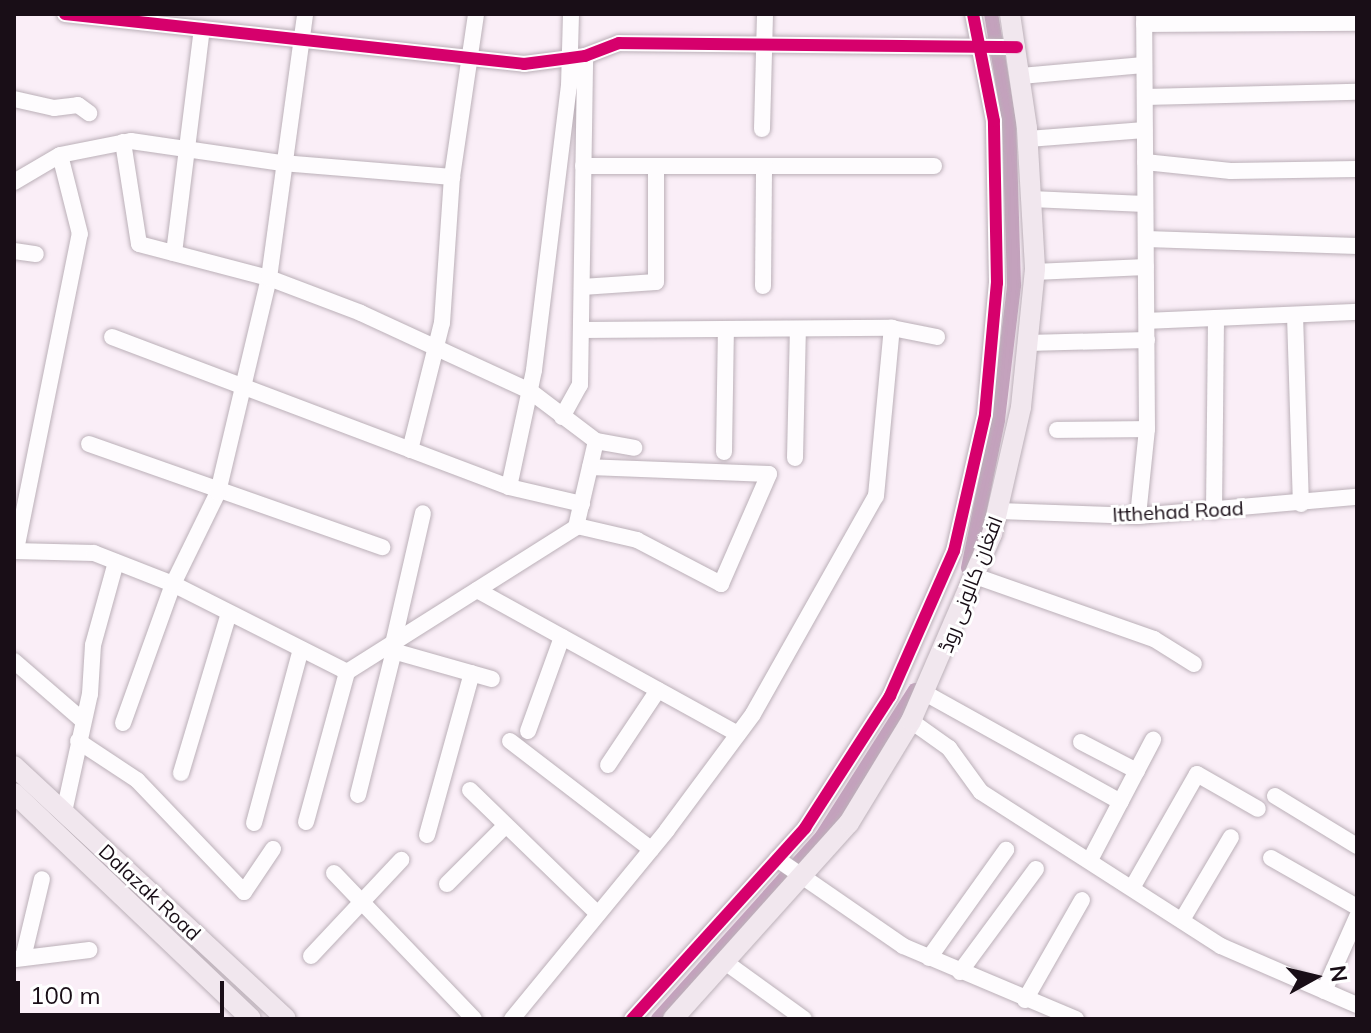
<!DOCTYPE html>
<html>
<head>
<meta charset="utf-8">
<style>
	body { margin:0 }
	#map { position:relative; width:1371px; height:1033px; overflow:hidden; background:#faeef7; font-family:Mulish,Cairo,sans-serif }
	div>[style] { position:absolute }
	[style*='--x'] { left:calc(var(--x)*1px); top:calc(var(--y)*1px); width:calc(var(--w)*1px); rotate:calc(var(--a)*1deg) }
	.canal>* { height:14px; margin:-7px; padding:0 7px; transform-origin:7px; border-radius:7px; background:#c4a2bd }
	.roads { filter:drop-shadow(0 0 2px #bbb0b8) drop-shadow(0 0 2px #bbb0b8) }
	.minor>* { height:16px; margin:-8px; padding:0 8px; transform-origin:8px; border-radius:8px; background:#fefcfe }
	.major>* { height:20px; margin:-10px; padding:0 10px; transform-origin:10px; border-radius:10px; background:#f1e7ee }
	.cycleway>* { height:12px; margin:-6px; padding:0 6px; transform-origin:6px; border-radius:6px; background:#d6006c }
	span { translate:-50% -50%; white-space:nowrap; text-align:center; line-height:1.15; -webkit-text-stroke:6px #fff; paint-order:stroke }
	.street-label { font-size:20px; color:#190e17 }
	.frame { position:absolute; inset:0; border:16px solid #190e17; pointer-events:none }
	.north { position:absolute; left:1275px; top:937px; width:80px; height:80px; -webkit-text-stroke:6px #fff; paint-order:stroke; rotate:82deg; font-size:22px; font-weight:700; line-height:32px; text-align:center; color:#190e17 }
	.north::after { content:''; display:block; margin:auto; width:28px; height:36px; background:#190e17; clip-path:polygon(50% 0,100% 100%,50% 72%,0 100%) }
	.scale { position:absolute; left:16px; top:981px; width:208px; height:36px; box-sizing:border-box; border:4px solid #190e17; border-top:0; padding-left:10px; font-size:24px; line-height:28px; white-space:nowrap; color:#190e17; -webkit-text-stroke:6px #fff; paint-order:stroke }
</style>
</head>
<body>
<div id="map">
	<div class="canal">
		<div style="--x:968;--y:568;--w:151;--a:-78.5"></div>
		<div style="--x:998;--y:420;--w:136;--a:-83.2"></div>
		<div style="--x:1014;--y:285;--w:164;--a:-91.7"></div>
		<div style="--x:1009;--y:121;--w:109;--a:-99.5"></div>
		<div style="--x:658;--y:1019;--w:246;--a:-48.1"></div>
		<div style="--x:822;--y:836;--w:173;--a:-57.5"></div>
	</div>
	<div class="roads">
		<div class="minor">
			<div style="--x:65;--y:14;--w:462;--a:6.2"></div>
			<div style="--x:524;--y:64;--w:62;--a:-7.5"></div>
			<div style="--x:585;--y:56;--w:36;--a:-21"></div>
			<div style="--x:619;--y:43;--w:398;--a:0.6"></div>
			<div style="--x:1144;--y:24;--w:213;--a:-0.3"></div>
			<div style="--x:1021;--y:76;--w:123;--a:-5.1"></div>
			<div style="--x:1145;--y:97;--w:212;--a:-1.4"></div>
			<div style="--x:14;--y:99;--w:41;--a:12.7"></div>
			<div style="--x:54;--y:108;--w:24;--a:-7"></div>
			<div style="--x:78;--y:105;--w:14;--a:36"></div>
			<div style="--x:762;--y:129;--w:115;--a:-88.5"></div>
			<div style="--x:1028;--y:139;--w:117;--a:-4.4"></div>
			<div style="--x:123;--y:142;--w:103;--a:81.1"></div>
			<div style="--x:139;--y:244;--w:134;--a:14.7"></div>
			<div style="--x:269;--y:278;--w:98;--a:20.8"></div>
			<div style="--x:361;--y:313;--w:186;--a:24.8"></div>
			<div style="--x:530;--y:391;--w:83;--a:37.1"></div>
			<div style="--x:596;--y:441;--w:39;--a:10"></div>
			<div style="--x:1145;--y:162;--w:86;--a:6"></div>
			<div style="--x:1231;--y:171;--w:126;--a:-0.9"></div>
			<div style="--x:583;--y:166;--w:351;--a:0"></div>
			<div style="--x:14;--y:182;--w:53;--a:-30.4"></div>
			<div style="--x:60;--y:155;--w:72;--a:-11.2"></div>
			<div style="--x:131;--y:141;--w:153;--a:8.3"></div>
			<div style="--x:282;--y:163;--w:171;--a:4.7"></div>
			<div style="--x:1031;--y:199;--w:114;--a:2.5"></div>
			<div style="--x:1146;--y:239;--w:211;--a:1.9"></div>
			<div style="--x:14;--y:251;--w:22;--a:8"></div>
			<div style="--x:174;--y:253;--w:226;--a:-82.9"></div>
			<div style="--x:1034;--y:272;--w:112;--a:-2.6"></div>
			<div style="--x:763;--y:286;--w:120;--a:-89.5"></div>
			<div style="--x:582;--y:287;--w:74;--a:-3.9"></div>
			<div style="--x:656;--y:282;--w:116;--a:-90"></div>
			<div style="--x:1295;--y:315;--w:189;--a:88.2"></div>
			<div style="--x:1147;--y:321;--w:210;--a:-2.5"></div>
			<div style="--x:581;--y:330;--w:311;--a:-0.4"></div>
			<div style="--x:892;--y:328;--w:46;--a:11.3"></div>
			<div style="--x:112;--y:337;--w:424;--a:20.7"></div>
			<div style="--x:509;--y:487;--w:75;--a:13.1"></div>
			<div style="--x:1027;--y:343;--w:120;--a:-1.4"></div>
			<div style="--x:562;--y:417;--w:37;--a:-61"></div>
			<div style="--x:580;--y:385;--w:329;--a:-89.1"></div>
			<div style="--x:1057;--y:430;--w:90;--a:-0.6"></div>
			<div style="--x:89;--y:444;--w:311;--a:19.4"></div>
			<div style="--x:410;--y:450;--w:131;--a:-75.9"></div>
			<div style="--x:442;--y:323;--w:146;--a:-86.1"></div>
			<div style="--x:452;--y:177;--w:165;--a:-81.6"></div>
			<div style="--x:724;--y:452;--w:123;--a:-89.1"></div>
			<div style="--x:795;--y:458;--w:129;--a:-88.7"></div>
			<div style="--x:509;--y:487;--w:120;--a:-77.9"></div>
			<div style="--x:534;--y:370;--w:286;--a:-83"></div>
			<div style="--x:569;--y:86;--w:72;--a:-88.4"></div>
			<div style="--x:999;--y:511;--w:139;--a:2.1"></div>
			<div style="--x:1138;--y:516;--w:220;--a:-5"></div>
			<div style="--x:1214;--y:511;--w:192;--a:-89.4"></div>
			<div style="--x:1138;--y:516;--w:87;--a:-84.1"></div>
			<div style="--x:1147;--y:429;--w:415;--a:-90.4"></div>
			<div style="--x:577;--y:526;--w:62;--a:13.1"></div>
			<div style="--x:637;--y:540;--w:95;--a:27.6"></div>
			<div style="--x:721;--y:584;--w:120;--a:-66.4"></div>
			<div style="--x:769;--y:474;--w:179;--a:-177.8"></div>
			<div style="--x:16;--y:550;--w:322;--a:-78.6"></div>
			<div style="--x:80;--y:234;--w:81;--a:-104.2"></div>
			<div style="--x:14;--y:551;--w:80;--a:1.4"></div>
			<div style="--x:94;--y:553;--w:85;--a:21.4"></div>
			<div style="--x:173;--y:584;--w:195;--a:26.8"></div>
			<div style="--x:347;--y:672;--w:271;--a:-32.3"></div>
			<div style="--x:576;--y:527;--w:88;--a:-76.9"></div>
			<div style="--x:975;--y:576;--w:190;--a:19.4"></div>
			<div style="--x:1154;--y:639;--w:47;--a:32"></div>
			<div style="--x:477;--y:590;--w:298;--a:28.9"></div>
			<div style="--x:393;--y:644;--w:134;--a:-77.1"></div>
			<div style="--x:386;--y:649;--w:110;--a:15.8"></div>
			<div style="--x:14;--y:661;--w:90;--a:40.9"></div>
			<div style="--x:925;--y:693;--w:224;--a:29.1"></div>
			<div style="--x:911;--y:721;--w:47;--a:35.4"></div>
			<div style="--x:949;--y:748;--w:54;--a:54"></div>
			<div style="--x:981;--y:792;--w:285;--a:32.7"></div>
			<div style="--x:1221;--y:946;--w:148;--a:23.5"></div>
			<div style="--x:123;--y:723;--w:148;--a:-70.2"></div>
			<div style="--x:173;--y:584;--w:102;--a:-63.9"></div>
			<div style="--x:218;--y:492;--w:220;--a:-76.6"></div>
			<div style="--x:269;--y:278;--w:266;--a:-82.2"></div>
			<div style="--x:528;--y:731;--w:100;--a:-70.1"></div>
			<div style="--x:78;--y:741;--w:71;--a:33.5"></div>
			<div style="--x:137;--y:780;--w:155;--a:46.3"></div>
			<div style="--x:244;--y:892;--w:52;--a:-56"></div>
			<div style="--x:510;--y:741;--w:178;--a:37.5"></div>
			<div style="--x:1081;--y:742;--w:63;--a:27.4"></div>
			<div style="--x:608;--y:765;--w:90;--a:-56.3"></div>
			<div style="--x:181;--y:773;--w:167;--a:-73.3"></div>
			<div style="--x:470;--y:790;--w:178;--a:44.1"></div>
			<div style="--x:358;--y:795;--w:148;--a:-76"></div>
			<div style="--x:1275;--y:796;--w:96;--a:31.4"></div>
			<div style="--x:64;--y:812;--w:121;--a:-77.6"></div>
			<div style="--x:90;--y:694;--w:49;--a:-86.5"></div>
			<div style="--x:93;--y:645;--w:86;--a:-74.5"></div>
			<div style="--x:306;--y:822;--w:156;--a:-74.7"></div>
			<div style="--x:254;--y:823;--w:180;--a:-74.9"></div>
			<div style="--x:427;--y:835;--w:168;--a:-74.5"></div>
			<div style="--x:1271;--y:858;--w:99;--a:29.7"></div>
			<div style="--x:777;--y:859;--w:153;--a:34.6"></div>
			<div style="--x:903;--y:946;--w:188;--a:22.9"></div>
			<div style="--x:1090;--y:860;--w:136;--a:-62.3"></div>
			<div style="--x:334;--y:873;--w:202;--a:46.2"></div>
			<div style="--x:447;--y:884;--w:83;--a:-45"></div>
			<div style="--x:1132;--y:888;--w:131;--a:-60.3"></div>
			<div style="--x:1197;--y:774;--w:70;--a:29.8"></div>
			<div style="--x:1182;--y:920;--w:96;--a:-59.4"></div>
			<div style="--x:311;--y:956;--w:132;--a:-46.8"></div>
			<div style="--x:23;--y:958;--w:81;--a:-76.5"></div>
			<div style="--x:929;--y:958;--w:133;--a:-54.5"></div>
			<div style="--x:16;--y:959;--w:74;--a:-7"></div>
			<div style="--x:725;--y:962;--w:97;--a:35.8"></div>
			<div style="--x:960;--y:972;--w:128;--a:-53.6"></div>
			<div style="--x:1324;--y:991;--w:81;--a:-66"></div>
			<div style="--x:1025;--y:1000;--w:115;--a:-60.3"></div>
			<div style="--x:512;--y:1019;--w:244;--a:-50.6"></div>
			<div style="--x:667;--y:830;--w:144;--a:-53.4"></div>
			<div style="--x:753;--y:714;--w:250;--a:-60.6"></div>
			<div style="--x:876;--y:496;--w:169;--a:-84.6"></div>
			<div style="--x:632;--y:1019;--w:258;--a:-47.8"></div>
			<div style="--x:805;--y:828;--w:157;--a:-57.2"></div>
			<div style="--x:890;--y:696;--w:158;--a:-66.2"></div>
			<div style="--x:954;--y:551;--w:140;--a:-77.2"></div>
			<div style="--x:985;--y:414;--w:132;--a:-84.8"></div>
			<div style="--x:997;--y:283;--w:162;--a:-91.1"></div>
			<div style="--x:994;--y:121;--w:109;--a:-101.1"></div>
		</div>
		<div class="major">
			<div style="--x:14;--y:766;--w:371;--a:42.9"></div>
			<div style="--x:14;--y:793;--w:327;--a:43.6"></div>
			<div style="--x:673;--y:1019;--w:263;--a:-48.1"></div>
			<div style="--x:849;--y:823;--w:119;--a:-58.7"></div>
			<div style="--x:911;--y:721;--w:204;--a:-66.6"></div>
			<div style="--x:992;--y:534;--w:130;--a:-77.1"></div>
			<div style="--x:1021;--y:407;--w:140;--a:-84.2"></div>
			<div style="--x:1035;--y:268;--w:140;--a:-93.3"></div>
			<div style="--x:1027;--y:128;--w:115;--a:-98.5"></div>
		</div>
	</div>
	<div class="cycleway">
		<div style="--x:65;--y:14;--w:462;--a:6.2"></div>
		<div style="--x:524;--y:64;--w:62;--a:-7.5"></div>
		<div style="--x:585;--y:56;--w:36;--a:-21"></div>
		<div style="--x:619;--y:43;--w:398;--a:0.6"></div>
		<div style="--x:632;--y:1019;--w:258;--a:-47.8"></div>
		<div style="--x:805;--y:828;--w:157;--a:-57.2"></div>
		<div style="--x:890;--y:696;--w:158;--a:-66.2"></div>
		<div style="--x:954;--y:551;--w:140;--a:-77.2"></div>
		<div style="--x:985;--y:414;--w:132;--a:-84.8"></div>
		<div style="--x:997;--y:283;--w:162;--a:-91.1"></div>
		<div style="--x:994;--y:121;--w:109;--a:-101.1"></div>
	</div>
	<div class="street-label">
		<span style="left:1178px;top:511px;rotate:-3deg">Itthehad Road</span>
		<span style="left:970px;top:584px;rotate:-69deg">افغان کالونی روڈ</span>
		<span style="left:150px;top:892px;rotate:43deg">Dalazak Road</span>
	</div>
	<div class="frame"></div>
	<div class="north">N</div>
	<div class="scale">100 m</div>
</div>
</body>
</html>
